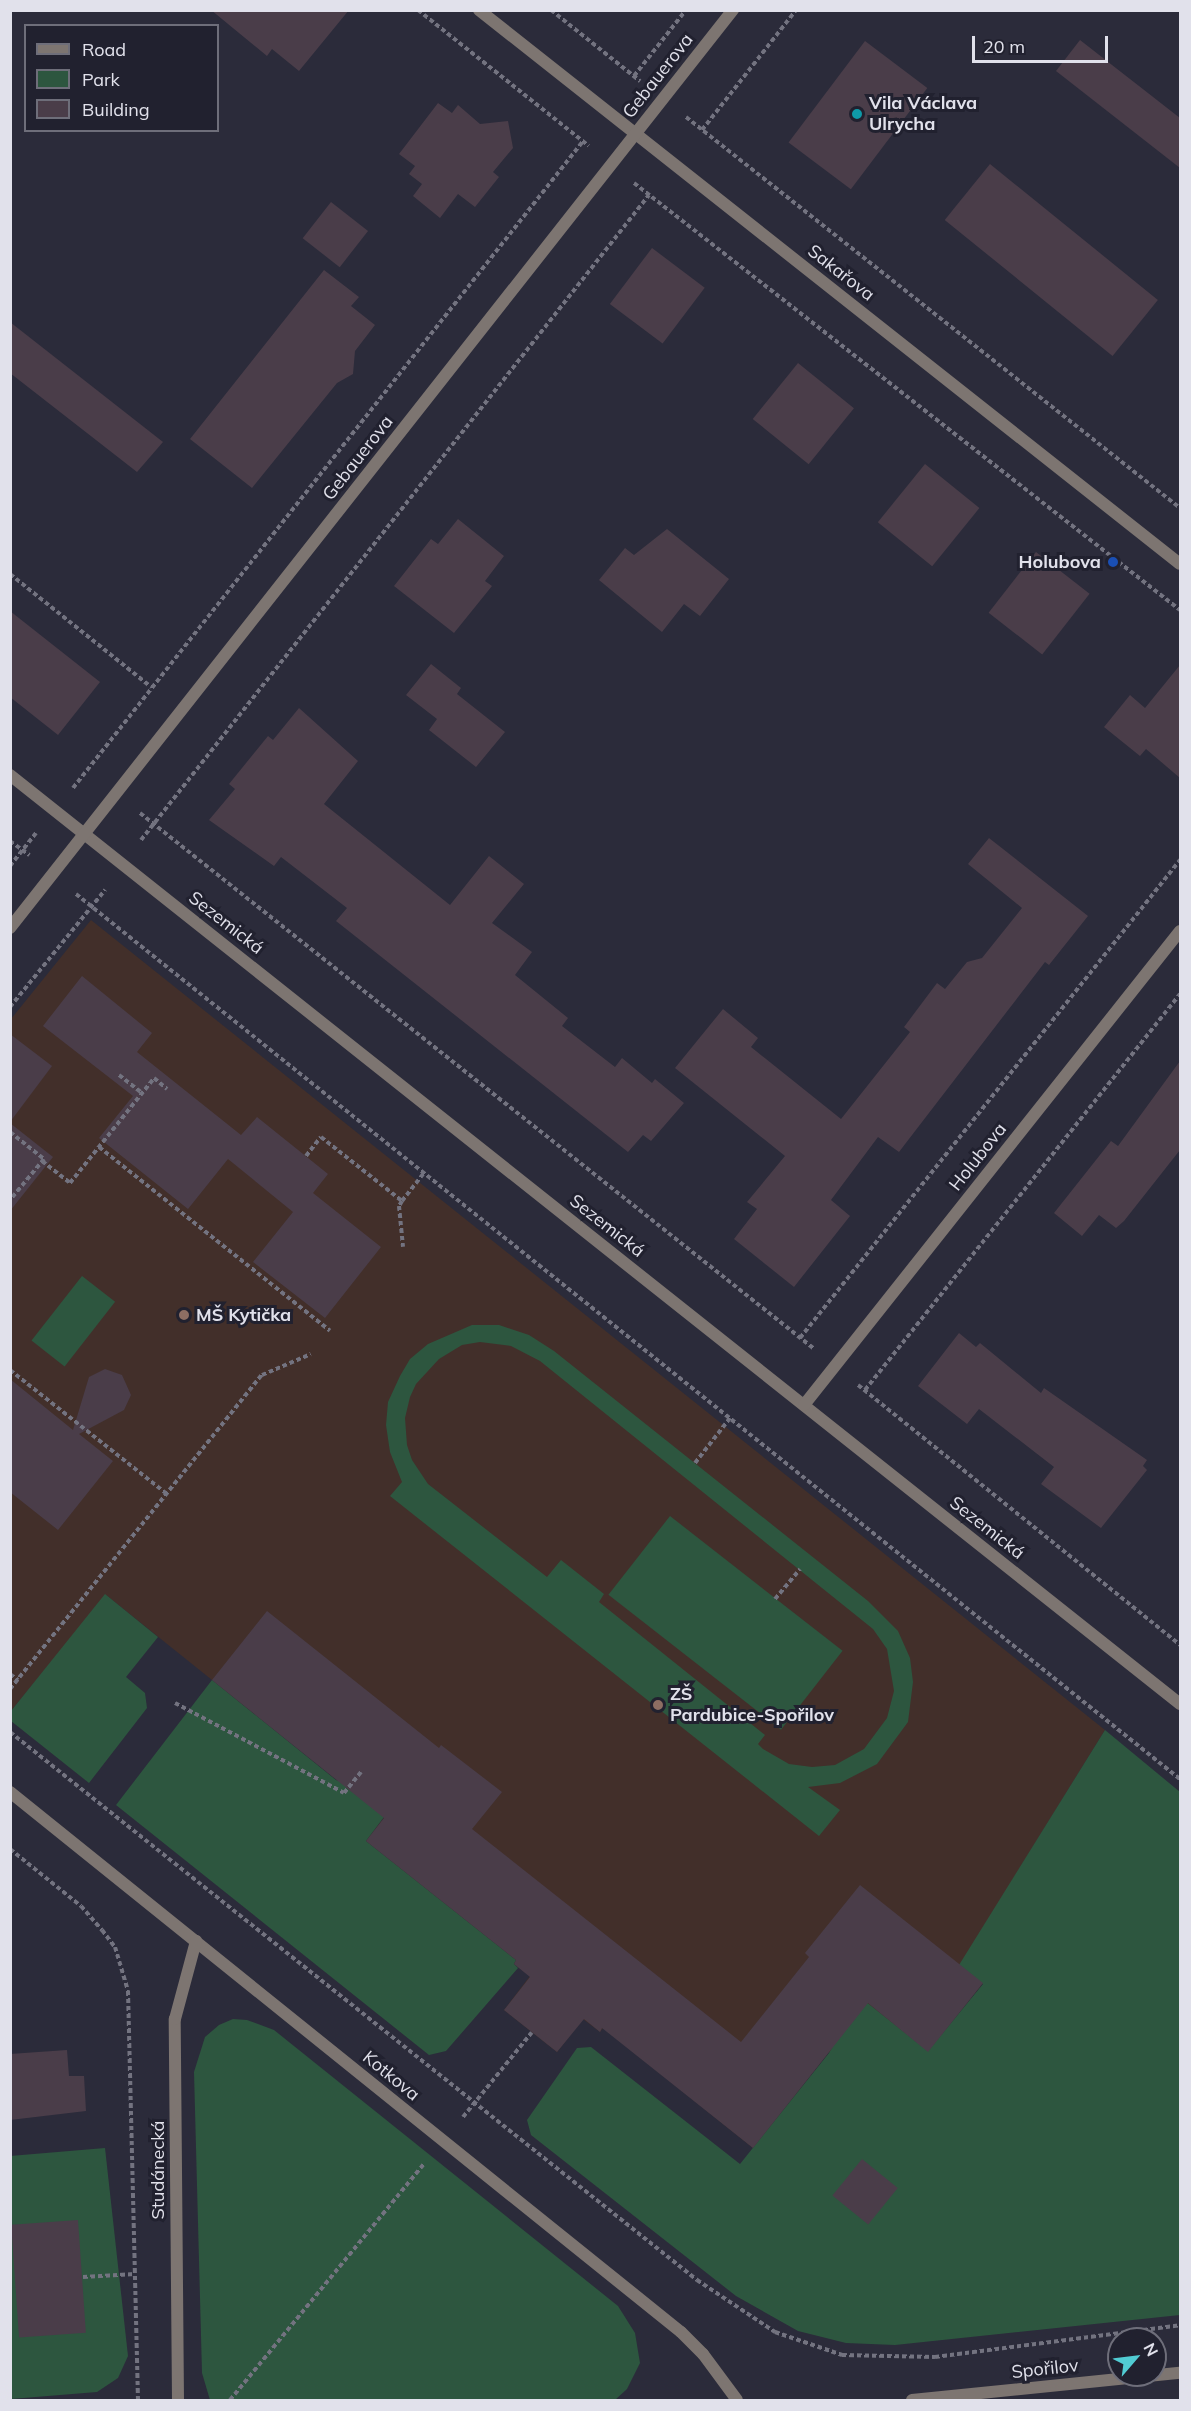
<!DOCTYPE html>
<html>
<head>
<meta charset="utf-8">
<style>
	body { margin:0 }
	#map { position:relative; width:1191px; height:2411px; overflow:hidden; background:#2b2b3a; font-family:Mulish,sans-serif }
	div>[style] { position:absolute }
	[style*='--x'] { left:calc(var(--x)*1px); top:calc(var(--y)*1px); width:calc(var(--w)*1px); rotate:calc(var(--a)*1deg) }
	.education>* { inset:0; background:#422f2a }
	.green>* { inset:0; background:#2d563f; transform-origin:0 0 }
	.building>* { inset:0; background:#4a3d49; transform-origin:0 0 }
	.path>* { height:4px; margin-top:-2px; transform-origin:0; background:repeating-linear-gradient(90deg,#737380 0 4.5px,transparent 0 7.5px) }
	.minor>* { height:12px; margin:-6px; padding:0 6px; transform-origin:6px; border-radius:6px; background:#7d7571 }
	.dots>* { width:16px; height:16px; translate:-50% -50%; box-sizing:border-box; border:3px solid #21212f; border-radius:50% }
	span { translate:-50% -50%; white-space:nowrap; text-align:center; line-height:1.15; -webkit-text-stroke:6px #21212f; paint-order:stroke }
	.street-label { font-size:18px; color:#e1e1eb }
	.poi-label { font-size:18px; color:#e1e1eb; font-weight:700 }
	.left { translate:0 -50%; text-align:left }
	.right { translate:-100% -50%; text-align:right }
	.frame { position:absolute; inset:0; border:12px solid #e1e1eb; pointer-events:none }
	.legend { position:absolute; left:24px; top:24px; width:195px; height:108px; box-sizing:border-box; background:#21212f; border:2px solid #6e6e7a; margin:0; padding:8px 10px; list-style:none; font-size:18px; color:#e1e1eb }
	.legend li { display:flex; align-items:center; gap:12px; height:30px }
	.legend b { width:30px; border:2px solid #6e6e7a }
	.north { position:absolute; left:1107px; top:2327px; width:60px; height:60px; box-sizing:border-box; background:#21212f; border:2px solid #6e6e7a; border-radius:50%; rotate:62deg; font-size:16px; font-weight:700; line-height:24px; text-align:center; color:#e1e1eb }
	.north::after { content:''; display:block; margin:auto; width:21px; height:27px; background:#51ccd3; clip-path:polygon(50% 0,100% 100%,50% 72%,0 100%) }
	.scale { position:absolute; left:972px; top:36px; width:136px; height:27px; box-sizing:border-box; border:3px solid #e1e1eb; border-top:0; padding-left:8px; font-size:18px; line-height:21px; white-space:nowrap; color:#e1e1eb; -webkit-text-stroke:4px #21212f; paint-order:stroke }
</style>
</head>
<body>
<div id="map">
	<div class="education">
		<div style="clip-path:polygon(91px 920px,1105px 1730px,960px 1965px,983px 1983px,928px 2052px,829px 2052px,753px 2148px,603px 2028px,600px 2032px,583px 2019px,557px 2052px,504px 2010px,530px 1976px,514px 1964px,516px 1960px,366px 1841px,396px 1802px,337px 1780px,106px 1595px,11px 1711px,11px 1019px)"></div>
	</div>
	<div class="green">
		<div style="left:82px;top:1276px;width:42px;height:82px;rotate:38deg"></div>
		<div style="clip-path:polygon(evenodd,472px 1325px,499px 1325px,529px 1335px,554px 1351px,868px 1601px,898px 1631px,910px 1658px,913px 1682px,908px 1722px,877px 1764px,840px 1783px,808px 1787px,840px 1810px,819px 1836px,390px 1496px,402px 1482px,390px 1452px,386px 1425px,388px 1402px,400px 1376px,410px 1359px,428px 1344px,472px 1325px,480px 1342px,511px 1346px,540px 1361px,873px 1629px,887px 1649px,894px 1691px,887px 1718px,864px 1749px,835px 1765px,812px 1767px,789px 1764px,763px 1749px,758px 1744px,765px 1735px,599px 1602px,604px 1594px,561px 1560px,547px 1577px,428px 1484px,412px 1460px,407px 1445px,405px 1418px,410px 1397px,416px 1384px,439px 1359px,462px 1345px,480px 1342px)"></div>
		<div style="left:670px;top:1516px;width:219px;height:100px;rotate:38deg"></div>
		<div style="clip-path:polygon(105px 1594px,158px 1637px,126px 1677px,145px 1693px,147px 1708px,89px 1783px,11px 1721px,11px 1711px)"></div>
		<div style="clip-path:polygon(212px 1680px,336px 1780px,396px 1801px,366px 1841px,516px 1960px,514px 1964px,518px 1968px,446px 2051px,429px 2055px,116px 1805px)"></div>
		<div style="clip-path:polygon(1105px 1730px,1180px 1792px,1180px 2315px,895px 2345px,846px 2343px,798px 2331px,736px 2296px,531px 2135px,527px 2120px,577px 2048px,591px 2047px,740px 2164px,829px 2053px,860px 1997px,928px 2051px,983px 1984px,959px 1965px)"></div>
		<div style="clip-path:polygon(233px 2019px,247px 2020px,274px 2030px,618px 2306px,635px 2333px,640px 2363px,627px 2389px,615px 2400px,210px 2400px,202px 2373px,194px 2072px,205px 2037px,219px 2025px)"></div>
		<div style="clip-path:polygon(105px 2148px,128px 2356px,118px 2378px,97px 2392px,11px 2399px,10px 2156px)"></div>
	</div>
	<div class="building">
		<div style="clip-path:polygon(211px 10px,349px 10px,299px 71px,272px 49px,267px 56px)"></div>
		<div style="clip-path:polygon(1080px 40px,1180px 118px,1180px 168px,1056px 71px)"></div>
		<div style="left:865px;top:41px;width:78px;height:127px;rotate:37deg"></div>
		<div style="clip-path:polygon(438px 103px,452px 113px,458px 105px,480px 124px,508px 121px,513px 148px,493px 172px,499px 177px,475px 207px,458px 194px,440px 218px,413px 196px,422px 184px,409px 174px,415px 166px,399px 154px)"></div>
		<div style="left:990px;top:164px;width:216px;height:72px;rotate:39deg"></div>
		<div style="left:331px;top:202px;width:47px;height:46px;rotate:38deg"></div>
		<div style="left:652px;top:248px;width:66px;height:70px;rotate:37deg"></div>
		<div style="clip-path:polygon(324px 270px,359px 297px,351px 306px,375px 325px,355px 351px,353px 374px,337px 383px,252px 488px,190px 439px)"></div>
		<div style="clip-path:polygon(10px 322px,163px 442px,137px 472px,10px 373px)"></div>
		<div style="left:798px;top:363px;width:72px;height:72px;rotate:39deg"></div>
		<div style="left:925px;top:464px;width:70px;height:75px;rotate:39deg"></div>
		<div style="clip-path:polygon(458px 519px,504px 556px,485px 581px,492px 586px,454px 633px,394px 586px,431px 539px,438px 544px)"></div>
		<div style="clip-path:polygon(667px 529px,729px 579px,700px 616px,684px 604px,662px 632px,599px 580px,625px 548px,634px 555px)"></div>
		<div style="left:1036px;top:552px;width:68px;height:77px;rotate:38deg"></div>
		<div style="clip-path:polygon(10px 611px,100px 682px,58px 735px,10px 697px)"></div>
		<div style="clip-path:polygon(431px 664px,461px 688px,457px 694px,505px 732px,476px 767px,429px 730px,437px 719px,406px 695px)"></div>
		<div style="clip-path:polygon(1180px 665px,1180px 778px,1146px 749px,1140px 756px,1104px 727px,1130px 695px,1145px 708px)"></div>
		<div style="clip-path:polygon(299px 708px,358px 761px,324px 804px,450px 905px,489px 856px,524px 884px,492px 923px,532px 952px,515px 975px,568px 1018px,562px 1026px,615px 1067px,622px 1058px,652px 1083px,655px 1079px,684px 1103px,651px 1141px,643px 1135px,628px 1152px,336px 921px,347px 908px,281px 857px,274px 866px,209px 820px,235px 789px,229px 784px,268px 736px,273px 740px)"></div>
		<div style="clip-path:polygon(989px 838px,1088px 916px,1049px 965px,1045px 962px,899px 1152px,878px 1137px,831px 1200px,850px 1216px,794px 1287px,734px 1239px,757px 1209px,747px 1202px,785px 1156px,675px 1068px,723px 1009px,758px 1038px,751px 1047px,841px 1119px,910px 1032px,904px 1027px,937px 983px,945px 989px,967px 962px,982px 958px,1022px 908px,968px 864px)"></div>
		<div style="clip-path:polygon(82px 976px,152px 1033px,137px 1052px,241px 1135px,257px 1117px,328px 1174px,313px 1193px,381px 1247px,325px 1318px,253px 1262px,293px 1212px,228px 1159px,188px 1209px,99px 1138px,133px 1096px,43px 1026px)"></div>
		<div style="clip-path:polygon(10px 1034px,52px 1066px,10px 1122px)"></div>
		<div style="clip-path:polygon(1180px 1061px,1180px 1150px,1124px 1221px,1116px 1228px,1099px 1215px,1082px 1236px,1054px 1213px,1111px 1141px,1118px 1146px)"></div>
		<div style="clip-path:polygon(10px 1123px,53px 1157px,10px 1211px)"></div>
		<div style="clip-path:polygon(959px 1333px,976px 1347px,980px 1343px,1041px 1393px,1044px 1388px,1147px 1460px,1143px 1466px,1147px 1470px,1101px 1528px,1041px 1484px,1054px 1467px,979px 1409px,967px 1424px,918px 1386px)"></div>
		<div style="clip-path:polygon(105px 1369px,122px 1375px,131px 1395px,124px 1410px,79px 1434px,113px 1461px,58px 1530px,10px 1492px,10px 1379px,73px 1430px,89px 1377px)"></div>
		<div style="clip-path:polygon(267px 1611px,439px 1748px,441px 1745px,502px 1792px,472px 1829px,741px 2042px,809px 1957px,805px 1953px,860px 1885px,983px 1983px,928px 2052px,868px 2003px,753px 2148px,602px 2028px,600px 2032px,584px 2019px,557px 2052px,504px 2010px,530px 1977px,514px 1964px,516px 1960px,366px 1841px,384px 1818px,212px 1680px)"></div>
		<div style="clip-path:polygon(67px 2050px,69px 2076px,84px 2076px,86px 2111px,10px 2120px,10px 2054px)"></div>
		<div style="left:862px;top:2159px;width:46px;height:47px;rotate:39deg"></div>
		<div style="left:78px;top:2220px;width:113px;height:67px;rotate:86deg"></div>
	</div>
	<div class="path">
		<div style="--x:418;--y:10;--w:218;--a:38.5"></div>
		<div style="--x:551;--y:10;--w:114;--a:38.6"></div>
		<div style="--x:634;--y:76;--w:84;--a:-51.8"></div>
		<div style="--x:686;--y:117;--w:630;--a:38.36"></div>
		<div style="--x:702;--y:130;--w:152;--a:-51.9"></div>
		<div style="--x:634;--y:183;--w:693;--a:38.03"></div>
		<div style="--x:10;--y:574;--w:181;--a:38.7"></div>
		<div style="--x:73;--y:788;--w:824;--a:-51.75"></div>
		<div style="--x:140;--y:813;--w:860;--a:38.48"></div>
		<div style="--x:141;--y:840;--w:821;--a:-51.78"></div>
		<div style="--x:10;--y:841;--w:24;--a:36"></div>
		<div style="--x:10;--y:866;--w:42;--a:-51.8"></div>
		<div style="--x:76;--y:894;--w:1415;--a:38.72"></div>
		<div style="--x:10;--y:1007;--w:151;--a:-50.9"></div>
		<div style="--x:119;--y:1075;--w:29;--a:38"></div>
		<div style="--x:10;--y:1132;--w:43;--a:38.5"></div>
		<div style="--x:44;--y:1159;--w:53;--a:129.7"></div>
		<div style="--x:99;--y:1147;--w:295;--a:38.5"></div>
		<div style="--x:306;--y:1156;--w:24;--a:-52"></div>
		<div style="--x:321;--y:1137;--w:103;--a:38.3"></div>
		<div style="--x:402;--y:1201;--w:36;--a:-52"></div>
		<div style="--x:42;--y:1161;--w:36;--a:38"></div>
		<div style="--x:70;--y:1183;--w:134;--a:-51.3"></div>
		<div style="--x:154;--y:1078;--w:17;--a:40"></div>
		<div style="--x:402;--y:1201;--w:6;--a:121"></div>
		<div style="--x:399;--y:1206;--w:41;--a:84.4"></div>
		<div style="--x:800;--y:1338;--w:611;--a:-51.52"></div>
		<div style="--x:10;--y:1370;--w:200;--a:38.3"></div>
		<div style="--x:858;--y:1385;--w:414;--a:38.9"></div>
		<div style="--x:865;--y:1390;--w:506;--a:-51.5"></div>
		<div style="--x:695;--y:1463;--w:57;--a:-52.1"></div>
		<div style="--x:775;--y:1599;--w:39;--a:-50"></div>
		<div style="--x:10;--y:1674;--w:10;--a:37"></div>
		<div style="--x:10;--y:1689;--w:403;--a:-51.3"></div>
		<div style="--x:262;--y:1375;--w:53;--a:-23.2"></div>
		<div style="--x:175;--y:1703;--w:191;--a:28"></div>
		<div style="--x:344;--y:1793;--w:27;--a:-51"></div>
		<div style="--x:10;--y:1732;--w:879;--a:38.58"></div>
		<div style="--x:697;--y:2280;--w:94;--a:33.7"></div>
		<div style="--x:775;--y:2332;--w:71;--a:18.9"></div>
		<div style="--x:842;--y:2355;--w:93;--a:1.2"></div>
		<div style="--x:935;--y:2357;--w:247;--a:-7.4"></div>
		<div style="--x:10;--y:1849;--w:91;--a:38.8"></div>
		<div style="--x:81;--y:1906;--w:32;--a:49"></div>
		<div style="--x:102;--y:1930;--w:21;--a:53"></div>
		<div style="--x:115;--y:1947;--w:46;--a:73.5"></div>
		<div style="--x:128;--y:1991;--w:409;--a:88.6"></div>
		<div style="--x:463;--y:2117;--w:109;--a:-50.9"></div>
		<div style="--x:83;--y:2277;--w:52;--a:-3.3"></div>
		<div style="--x:230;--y:2400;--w:306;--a:-50.6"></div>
	</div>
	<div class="minor">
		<div style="--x:479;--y:10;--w:893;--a:38.32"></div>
		<div style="--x:10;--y:775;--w:1494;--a:38.45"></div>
		<div style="--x:10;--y:928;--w:1169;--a:-51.78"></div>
		<div style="--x:804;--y:1405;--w:605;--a:-51.58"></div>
		<div style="--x:10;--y:1792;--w:861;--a:38.83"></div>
		<div style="--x:681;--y:2332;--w:31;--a:45"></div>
		<div style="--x:703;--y:2354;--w:57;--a:53.5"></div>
		<div style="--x:178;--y:2400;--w:381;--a:-90.5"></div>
		<div style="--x:175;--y:2019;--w:81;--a:-74.9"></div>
		<div style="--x:912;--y:2400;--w:269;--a:-5.8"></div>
	</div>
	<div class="dots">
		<div style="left:857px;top:114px;background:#0f9aa8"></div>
		<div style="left:1113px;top:562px;background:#1a4fb4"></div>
		<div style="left:184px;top:1315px;background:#8d6e63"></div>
		<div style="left:658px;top:1705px;background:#8d6e63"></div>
	</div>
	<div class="street-label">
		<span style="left:658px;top:76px;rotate:-52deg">Gebauerova</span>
		<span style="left:841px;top:273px;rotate:38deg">Sakařova</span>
		<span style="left:358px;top:458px;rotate:-52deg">Gebauerova</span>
		<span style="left:226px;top:923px;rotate:38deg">Sezemická</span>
		<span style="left:978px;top:1157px;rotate:-52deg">Holubova</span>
		<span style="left:607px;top:1226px;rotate:38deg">Sezemická</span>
		<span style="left:987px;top:1528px;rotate:38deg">Sezemická</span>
		<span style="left:391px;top:2076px;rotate:39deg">Kotkova</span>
		<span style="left:158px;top:2170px;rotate:-90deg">Studánecká</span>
		<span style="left:1045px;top:2369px;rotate:-6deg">Spořilov</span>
	</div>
	<div class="poi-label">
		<span class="left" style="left:869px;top:114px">Vila Václava<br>Ulrycha</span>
		<span class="right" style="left:1101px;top:562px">Holubova</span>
		<span class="left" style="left:196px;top:1315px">MŠ Kytička</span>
		<span class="left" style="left:670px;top:1705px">ZŠ<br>Pardubice-Spořilov</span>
	</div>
	<div class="frame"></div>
	<ul class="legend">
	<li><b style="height:8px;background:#7d7571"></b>Road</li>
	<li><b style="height:16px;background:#2d563f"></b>Park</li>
	<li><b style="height:16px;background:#4a3d49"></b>Building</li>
	</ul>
	<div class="north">N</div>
	<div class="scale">20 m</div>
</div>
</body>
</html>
